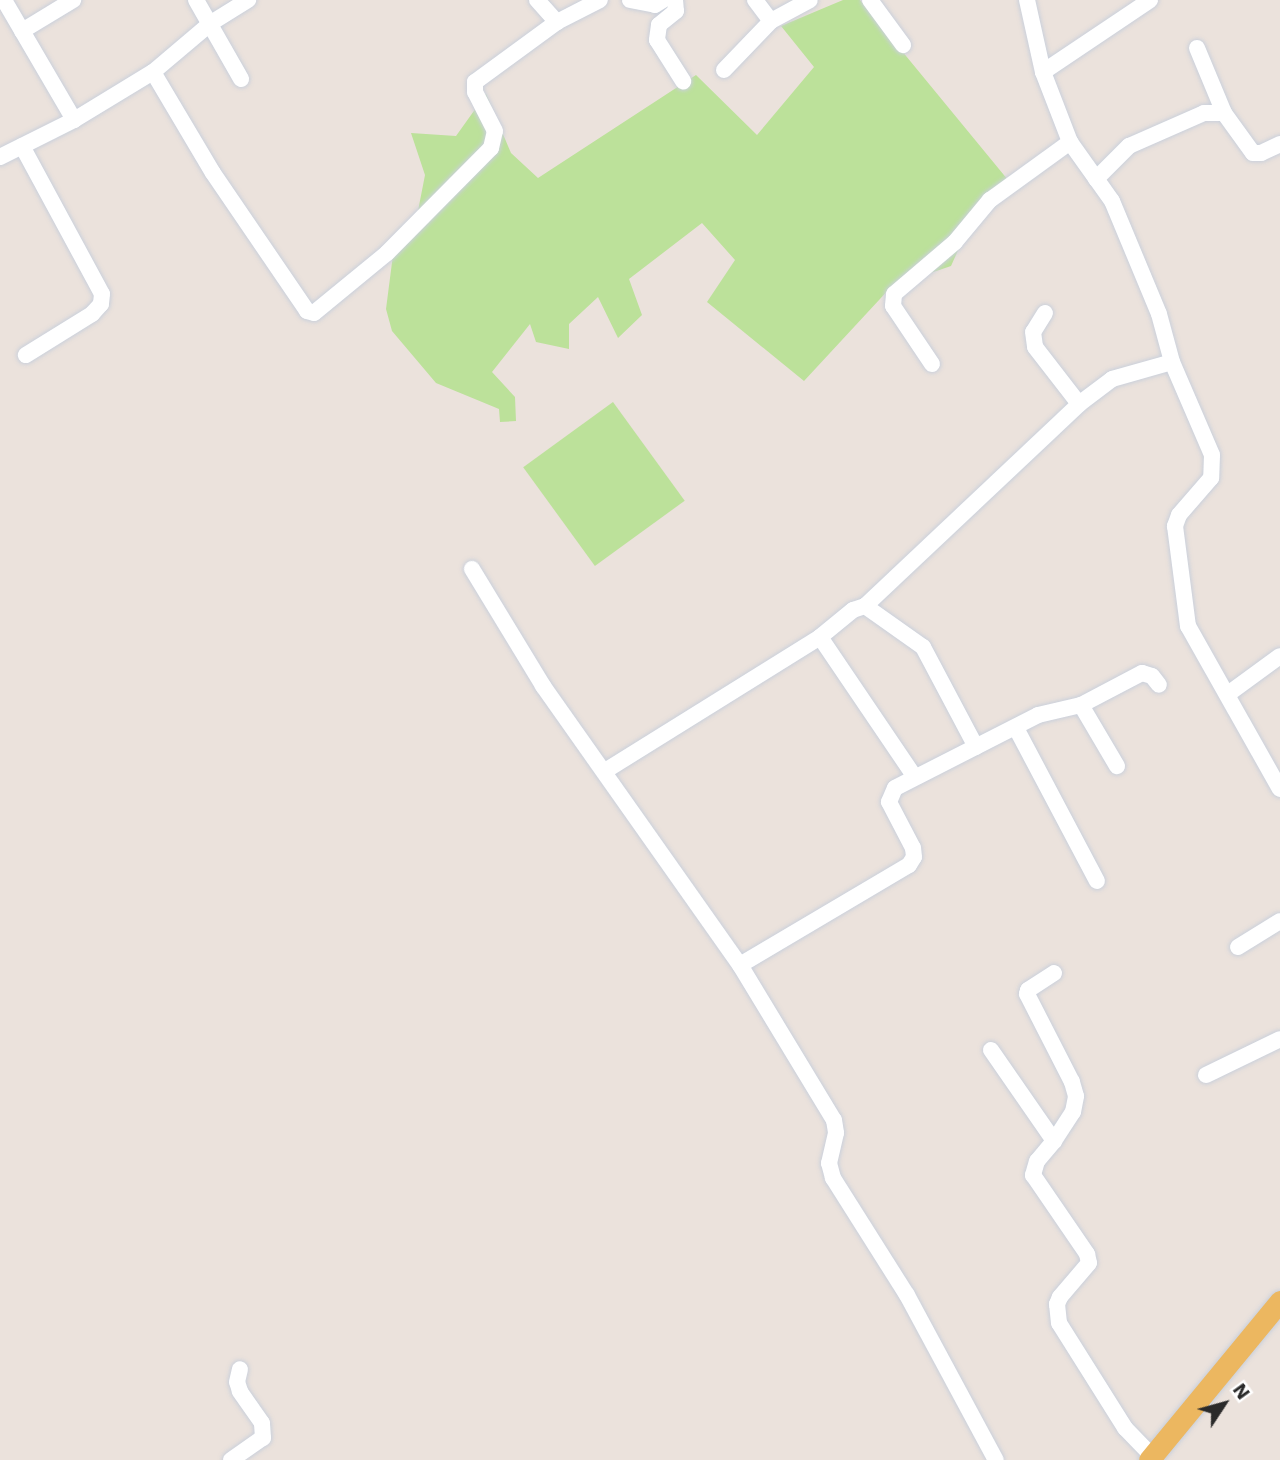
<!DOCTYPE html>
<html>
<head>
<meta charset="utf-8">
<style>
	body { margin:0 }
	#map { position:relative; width:1280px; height:1460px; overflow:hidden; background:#ebe2dc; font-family:"Work Sans",sans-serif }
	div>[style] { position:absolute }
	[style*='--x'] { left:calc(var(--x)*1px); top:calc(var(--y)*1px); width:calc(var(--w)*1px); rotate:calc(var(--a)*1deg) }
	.green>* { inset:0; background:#bce19a; transform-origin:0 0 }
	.roads { filter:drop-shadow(0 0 2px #cad0db) drop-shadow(0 0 2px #cad0db) }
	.minor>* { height:16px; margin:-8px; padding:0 8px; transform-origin:8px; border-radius:8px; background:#fff }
	.major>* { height:21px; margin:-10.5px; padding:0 10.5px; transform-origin:10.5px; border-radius:10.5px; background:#ecb760 }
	span { translate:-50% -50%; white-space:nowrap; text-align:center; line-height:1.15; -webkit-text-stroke:6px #fff; paint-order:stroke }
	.north { position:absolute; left:1189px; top:1369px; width:70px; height:70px; -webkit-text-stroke:5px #fff; paint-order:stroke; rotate:54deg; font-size:19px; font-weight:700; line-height:28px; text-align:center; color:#2a2a2a }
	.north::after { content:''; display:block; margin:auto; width:24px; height:32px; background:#2a2a2a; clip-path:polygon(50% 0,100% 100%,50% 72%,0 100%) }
</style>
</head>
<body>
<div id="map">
	<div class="green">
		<div style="clip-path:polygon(843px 0,860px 0,1008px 180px,976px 210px,951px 266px,892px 286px,804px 381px,707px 302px,735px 260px,702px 223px,629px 279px,642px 315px,618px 338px,598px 297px,569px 324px,569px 349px,536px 342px,530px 324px,492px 372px,515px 397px,516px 421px,500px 422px,499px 409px,436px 383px,392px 331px,386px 309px,394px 247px,417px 216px,425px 175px,411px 133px,456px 136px,486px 94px,511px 153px,538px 178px,696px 75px,757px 135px,814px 67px,781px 26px)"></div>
		<div style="left:613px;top:402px;width:122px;height:111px;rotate:54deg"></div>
	</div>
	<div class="roads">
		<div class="minor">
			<div style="--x:4;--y:0;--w:139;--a:59.7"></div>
			<div style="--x:196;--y:0;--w:91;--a:60.3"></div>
			<div style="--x:537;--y:0;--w:30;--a:48"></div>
			<div style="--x:557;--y:22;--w:48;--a:-27.1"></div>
			<div style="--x:630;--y:0;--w:25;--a:11"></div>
			<div style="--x:655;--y:5;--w:9;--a:-32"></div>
			<div style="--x:675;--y:0;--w:11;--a:85"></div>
			<div style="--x:676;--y:11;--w:22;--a:141"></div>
			<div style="--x:659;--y:25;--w:15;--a:98"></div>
			<div style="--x:657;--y:40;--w:49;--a:57.6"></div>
			<div style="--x:755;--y:0;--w:26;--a:53"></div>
			<div style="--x:771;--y:21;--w:44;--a:-28.3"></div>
			<div style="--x:870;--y:0;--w:56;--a:53.7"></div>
			<div style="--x:1027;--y:0;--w:74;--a:77.5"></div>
			<div style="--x:1043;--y:72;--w:75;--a:68.9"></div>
			<div style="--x:1070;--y:142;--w:72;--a:54.6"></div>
			<div style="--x:1112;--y:201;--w:122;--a:67.4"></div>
			<div style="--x:1159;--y:314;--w:50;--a:74.8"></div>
			<div style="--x:1172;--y:362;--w:101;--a:66.7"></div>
			<div style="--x:1212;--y:455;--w:23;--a:92"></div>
			<div style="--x:1211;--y:478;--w:49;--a:130.9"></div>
			<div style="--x:1179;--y:515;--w:12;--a:110"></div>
			<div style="--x:1175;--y:526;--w:101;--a:82.6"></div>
			<div style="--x:1188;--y:626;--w:187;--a:60.6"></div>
			<div style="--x:22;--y:31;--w:60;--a:-31.3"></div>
			<div style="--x:1197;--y:48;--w:70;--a:67.4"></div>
			<div style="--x:724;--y:70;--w:68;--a:-46.2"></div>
			<div style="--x:153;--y:72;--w:117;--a:59.3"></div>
			<div style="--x:213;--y:173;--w:167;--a:55.7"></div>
			<div style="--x:307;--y:311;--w:7;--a:16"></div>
			<div style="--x:314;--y:313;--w:94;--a:-39.4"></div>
			<div style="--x:387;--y:253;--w:148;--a:-45.3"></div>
			<div style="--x:491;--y:148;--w:17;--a:-77"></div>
			<div style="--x:495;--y:131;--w:44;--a:-117.1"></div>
			<div style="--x:475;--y:92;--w:10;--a:-90"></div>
			<div style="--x:475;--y:82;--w:102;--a:-36.2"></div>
			<div style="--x:1043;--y:72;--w:129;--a:-33.9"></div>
			<div style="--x:22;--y:146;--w:168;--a:61.6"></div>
			<div style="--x:102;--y:294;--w:10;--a:96"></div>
			<div style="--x:101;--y:304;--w:13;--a:132"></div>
			<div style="--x:92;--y:314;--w:78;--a:148.2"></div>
			<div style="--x:0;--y:157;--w:83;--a:-26.6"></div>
			<div style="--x:74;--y:120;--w:92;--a:-31.3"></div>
			<div style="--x:153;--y:72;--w:76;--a:-40.2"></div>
			<div style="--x:211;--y:23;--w:44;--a:-31.9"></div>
			<div style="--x:1096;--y:179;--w:47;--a:-45"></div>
			<div style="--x:1129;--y:146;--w:82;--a:-23.7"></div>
			<div style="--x:1204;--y:113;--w:20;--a:0"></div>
			<div style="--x:1224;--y:113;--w:49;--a:54.1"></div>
			<div style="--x:1253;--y:153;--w:8;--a:0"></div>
			<div style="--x:1261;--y:153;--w:21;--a:-25"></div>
			<div style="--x:1045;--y:313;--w:22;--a:122"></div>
			<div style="--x:1033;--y:332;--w:15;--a:82"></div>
			<div style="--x:1035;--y:347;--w:72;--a:52.3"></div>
			<div style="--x:1079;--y:404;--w:41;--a:-37.1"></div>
			<div style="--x:1112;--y:379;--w:62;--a:-15.8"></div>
			<div style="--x:932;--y:364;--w:70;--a:-123.9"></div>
			<div style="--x:893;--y:306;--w:12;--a:-85"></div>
			<div style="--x:894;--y:294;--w:80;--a:-40.4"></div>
			<div style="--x:955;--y:242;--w:55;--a:-50.2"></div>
			<div style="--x:990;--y:200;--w:99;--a:-35.9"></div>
			<div style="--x:472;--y:569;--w:137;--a:58.7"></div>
			<div style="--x:543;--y:686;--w:342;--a:54.8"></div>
			<div style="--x:740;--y:965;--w:181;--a:58.8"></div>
			<div style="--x:834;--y:1120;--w:13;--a:81"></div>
			<div style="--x:836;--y:1133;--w:31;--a:103"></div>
			<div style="--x:829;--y:1163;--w:16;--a:75"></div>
			<div style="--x:833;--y:1178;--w:138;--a:57.7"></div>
			<div style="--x:907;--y:1295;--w:187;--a:61.7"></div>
			<div style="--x:865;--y:606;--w:294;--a:-43.3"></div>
			<div style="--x:820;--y:637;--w:168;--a:55.9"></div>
			<div style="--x:1228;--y:694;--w:64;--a:-36.2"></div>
			<div style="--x:1081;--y:705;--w:71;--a:59.5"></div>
			<div style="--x:1016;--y:728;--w:173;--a:62.1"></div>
			<div style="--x:605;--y:771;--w:253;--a:-31.9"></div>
			<div style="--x:820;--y:637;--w:43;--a:-39.3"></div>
			<div style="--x:853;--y:610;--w:13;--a:-18"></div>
			<div style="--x:865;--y:606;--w:71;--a:35.3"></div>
			<div style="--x:923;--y:647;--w:113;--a:62.1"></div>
			<div style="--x:1238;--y:947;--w:49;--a:-31.8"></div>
			<div style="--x:740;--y:965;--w:196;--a:-30.6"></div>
			<div style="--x:909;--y:865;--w:9;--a:-58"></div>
			<div style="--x:914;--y:857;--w:9;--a:-96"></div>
			<div style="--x:913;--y:848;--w:52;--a:-117.6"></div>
			<div style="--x:889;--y:802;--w:15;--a:-67"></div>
			<div style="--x:895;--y:788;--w:161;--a:-27"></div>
			<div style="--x:1038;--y:715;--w:44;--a:-13.1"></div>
			<div style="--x:1081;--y:705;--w:69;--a:-27.7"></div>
			<div style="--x:1142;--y:673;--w:10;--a:17"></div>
			<div style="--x:1152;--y:676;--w:11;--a:52"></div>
			<div style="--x:991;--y:1050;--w:111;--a:55.3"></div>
			<div style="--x:1054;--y:1141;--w:26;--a:130"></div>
			<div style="--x:1037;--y:1161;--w:15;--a:106"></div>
			<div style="--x:1033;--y:1175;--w:96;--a:55.6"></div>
			<div style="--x:1087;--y:1254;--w:9;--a:77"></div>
			<div style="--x:1089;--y:1263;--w:45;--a:130.5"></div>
			<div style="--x:1060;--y:1297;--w:8;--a:113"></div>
			<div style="--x:1057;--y:1304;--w:19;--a:84"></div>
			<div style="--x:1059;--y:1323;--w:124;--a:57.8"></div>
			<div style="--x:1125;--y:1428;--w:39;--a:46"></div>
			<div style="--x:1206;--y:1075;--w:82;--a:-25.9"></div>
			<div style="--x:1054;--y:1141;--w:35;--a:-57"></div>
			<div style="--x:1073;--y:1112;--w:16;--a:-79"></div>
			<div style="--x:1076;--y:1096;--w:15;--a:-106"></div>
			<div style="--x:1072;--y:1082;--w:99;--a:-117.1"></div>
			<div style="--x:1027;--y:994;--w:4;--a:-76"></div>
			<div style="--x:1028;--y:990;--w:31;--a:-33"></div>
			<div style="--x:231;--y:1460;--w:39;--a:-35"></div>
			<div style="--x:263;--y:1438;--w:15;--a:-94"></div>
			<div style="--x:262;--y:1423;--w:39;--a:-125"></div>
			<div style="--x:240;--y:1391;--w:9;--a:-108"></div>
			<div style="--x:237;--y:1382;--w:13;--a:-77"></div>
		</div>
		<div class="major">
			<div style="--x:1149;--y:1460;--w:206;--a:-50.5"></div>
		</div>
	</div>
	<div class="north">N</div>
</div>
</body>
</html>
